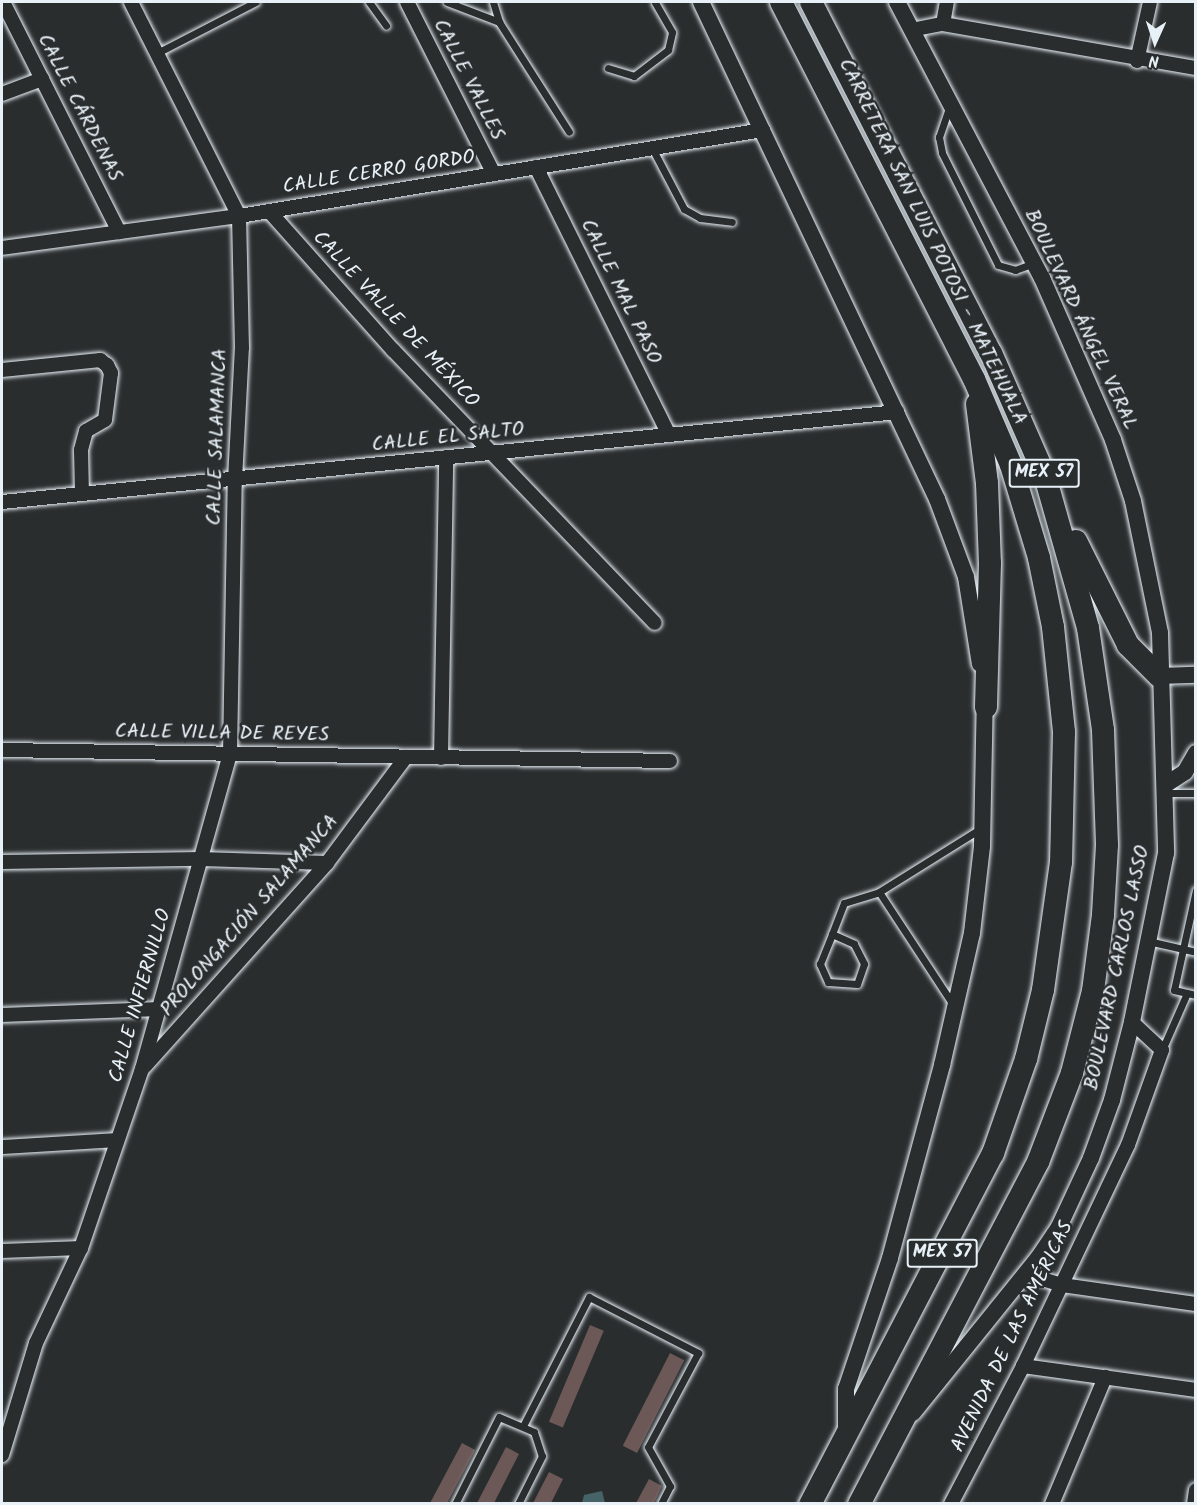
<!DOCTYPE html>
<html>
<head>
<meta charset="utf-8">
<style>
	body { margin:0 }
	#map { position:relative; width:1197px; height:1505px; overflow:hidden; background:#2a2d2e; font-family:Kalam,sans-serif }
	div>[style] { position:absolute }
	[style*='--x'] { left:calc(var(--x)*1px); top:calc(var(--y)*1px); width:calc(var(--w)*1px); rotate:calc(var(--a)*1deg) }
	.water>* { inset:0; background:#466468 }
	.building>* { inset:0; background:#6b5857; transform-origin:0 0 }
	.roads { filter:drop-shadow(0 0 2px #e8f1f8) drop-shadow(0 0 2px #e8f1f8) }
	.service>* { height:7px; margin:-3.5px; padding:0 3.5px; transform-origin:3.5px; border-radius:3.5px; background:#2a2d2e }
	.minor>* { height:14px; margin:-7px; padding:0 7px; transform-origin:7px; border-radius:7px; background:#2a2d2e }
	.tertiary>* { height:16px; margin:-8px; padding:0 8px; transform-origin:8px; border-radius:8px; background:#2a2d2e }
	.trunk>* { height:22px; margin:-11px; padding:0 11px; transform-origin:11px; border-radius:11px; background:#2a2d2e }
	span { translate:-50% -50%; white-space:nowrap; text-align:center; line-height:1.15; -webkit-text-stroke:5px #2a2d2e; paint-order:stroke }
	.shield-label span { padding:2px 4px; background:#2a2d2e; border:2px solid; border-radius:4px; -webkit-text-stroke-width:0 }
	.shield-label { font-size:18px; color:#e8f1f8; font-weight:700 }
	.street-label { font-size:20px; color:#e8f1f8 }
	.frame { position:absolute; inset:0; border:3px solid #e8f1f8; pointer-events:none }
	.north { position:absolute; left:1125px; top:12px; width:60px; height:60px; -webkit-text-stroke:4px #2a2d2e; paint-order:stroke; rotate:183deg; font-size:16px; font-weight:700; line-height:24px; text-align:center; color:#e8f1f8 }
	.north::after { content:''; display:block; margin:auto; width:21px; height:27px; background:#e8f1f8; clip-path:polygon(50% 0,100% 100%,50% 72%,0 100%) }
</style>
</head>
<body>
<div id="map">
	<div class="water">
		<div style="clip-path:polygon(602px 1491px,605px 1503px,582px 1503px,584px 1495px)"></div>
	</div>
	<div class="building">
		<div style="left:590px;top:1325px;width:15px;height:105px;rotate:23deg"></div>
		<div style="left:670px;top:1353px;width:16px;height:104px;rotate:27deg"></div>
		<div style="left:462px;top:1443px;width:15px;height:68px;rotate:28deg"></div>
		<div style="clip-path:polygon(506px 1447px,519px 1454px,494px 1503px,477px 1503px)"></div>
		<div style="clip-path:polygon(549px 1472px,563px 1479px,551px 1503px,533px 1503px)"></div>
		<div style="clip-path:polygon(649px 1479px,662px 1486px,654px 1503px,636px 1503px)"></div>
	</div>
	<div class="roads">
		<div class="service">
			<div style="--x:369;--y:2;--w:29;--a:54"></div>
			<div style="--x:447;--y:2;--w:56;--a:21"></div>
			<div style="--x:499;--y:22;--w:130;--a:57.5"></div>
			<div style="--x:493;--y:2;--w:21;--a:73"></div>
			<div style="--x:157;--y:53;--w:111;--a:-27.3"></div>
			<div style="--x:608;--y:68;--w:27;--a:17"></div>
			<div style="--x:634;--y:76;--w:43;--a:-37.4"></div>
			<div style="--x:668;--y:50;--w:18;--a:-77"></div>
			<div style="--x:672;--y:32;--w:34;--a:-120"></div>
			<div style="--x:949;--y:108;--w:31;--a:109"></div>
			<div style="--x:939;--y:137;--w:16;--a:79"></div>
			<div style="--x:942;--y:153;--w:125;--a:63.4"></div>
			<div style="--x:998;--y:265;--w:18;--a:16"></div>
			<div style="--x:1015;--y:270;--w:20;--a:-20"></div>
			<div style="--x:652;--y:148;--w:69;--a:62.3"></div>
			<div style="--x:684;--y:209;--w:18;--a:29"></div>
			<div style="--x:700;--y:218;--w:32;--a:7"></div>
			<div style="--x:1165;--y:793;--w:31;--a:0"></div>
			<div style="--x:1196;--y:890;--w:102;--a:102.4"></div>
			<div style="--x:1174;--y:990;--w:23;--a:13"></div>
			<div style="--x:832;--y:934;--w:24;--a:24"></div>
			<div style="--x:854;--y:944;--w:22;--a:63"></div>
			<div style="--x:864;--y:964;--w:21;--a:109"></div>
			<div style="--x:857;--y:984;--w:29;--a:-176"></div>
			<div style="--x:828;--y:982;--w:20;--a:-114"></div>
			<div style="--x:820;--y:964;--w:32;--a:-68"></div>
			<div style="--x:832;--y:934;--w:33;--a:-69"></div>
			<div style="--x:844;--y:903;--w:37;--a:-17"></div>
			<div style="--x:1148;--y:941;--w:49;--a:12.9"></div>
			<div style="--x:954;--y:1006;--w:136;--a:-123.3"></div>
			<div style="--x:879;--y:892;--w:119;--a:-32"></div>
			<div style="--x:1162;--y:1050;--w:62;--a:-66.3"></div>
			<div style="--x:523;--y:1426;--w:145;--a:-62.9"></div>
			<div style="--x:589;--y:1297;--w:123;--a:27.2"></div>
			<div style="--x:698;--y:1353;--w:106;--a:118"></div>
			<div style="--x:648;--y:1447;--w:45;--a:60.6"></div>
			<div style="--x:670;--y:1486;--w:20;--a:117"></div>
			<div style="--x:455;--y:1504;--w:97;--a:-63.2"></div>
			<div style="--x:499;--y:1417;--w:38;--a:23"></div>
			<div style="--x:534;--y:1432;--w:25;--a:72"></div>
			<div style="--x:542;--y:1456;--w:54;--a:116.6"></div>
		</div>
		<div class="minor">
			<div style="--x:3;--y:2;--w:258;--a:63.2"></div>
			<div style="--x:407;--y:2;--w:193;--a:63.2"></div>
			<div style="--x:943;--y:24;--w:22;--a:-80"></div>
			<div style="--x:911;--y:30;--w:33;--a:-11"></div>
			<div style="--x:943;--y:24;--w:257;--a:9.9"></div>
			<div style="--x:1137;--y:61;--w:60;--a:-77.6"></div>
			<div style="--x:2;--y:94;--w:43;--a:-20.6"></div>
			<div style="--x:536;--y:167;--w:299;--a:63.6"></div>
			<div style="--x:269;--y:211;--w:186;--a:48.3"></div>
			<div style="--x:393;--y:350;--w:378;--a:46.2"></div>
			<div style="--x:2;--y:248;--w:239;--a:-7.7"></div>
			<div style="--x:239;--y:216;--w:531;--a:-9.32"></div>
			<div style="--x:2;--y:370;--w:99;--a:-5.8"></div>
			<div style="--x:100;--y:360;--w:9;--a:36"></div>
			<div style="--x:107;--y:365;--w:9;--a:63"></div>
			<div style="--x:111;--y:373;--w:47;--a:97.3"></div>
			<div style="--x:105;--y:420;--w:22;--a:150"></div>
			<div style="--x:86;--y:431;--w:20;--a:105"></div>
			<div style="--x:81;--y:450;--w:44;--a:88.7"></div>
			<div style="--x:2;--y:502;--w:900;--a:-5.74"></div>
			<div style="--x:2;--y:750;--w:668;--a:0.94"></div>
			<div style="--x:441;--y:758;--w:301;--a:-89"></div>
			<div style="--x:2;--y:862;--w:199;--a:-0.9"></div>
			<div style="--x:201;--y:859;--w:126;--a:1.8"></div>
			<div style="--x:2;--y:1015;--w:157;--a:-2.2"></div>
			<div style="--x:145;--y:1066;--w:273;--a:-48.1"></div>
			<div style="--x:327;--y:863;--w:132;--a:-53.3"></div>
			<div style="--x:2;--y:1147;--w:113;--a:-3.5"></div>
			<div style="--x:2;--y:1251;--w:79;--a:-2.2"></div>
			<div style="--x:1026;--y:1274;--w:38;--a:17"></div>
			<div style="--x:1062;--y:1285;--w:135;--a:8.1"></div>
			<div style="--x:1023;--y:1366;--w:175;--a:7.9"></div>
			<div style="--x:2;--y:1455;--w:117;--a:-73.1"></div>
			<div style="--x:36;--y:1343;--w:105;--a:-64.7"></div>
			<div style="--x:81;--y:1248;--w:189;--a:-71.2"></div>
			<div style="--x:142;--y:1069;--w:327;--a:-74.4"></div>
			<div style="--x:230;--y:754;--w:274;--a:-89"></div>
			<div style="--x:235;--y:480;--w:132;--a:-87"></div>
			<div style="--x:242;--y:348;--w:132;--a:-91.3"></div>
			<div style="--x:239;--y:216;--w:240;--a:-116.8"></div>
			<div style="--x:951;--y:1504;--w:156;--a:-62.4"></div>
			<div style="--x:1023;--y:1366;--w:245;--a:-64.6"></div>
			<div style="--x:1128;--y:1145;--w:101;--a:-70.3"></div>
			<div style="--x:1162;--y:1050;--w:41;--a:-137"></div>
			<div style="--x:1052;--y:1504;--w:138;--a:-67.3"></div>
			<div style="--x:1194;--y:1504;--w:14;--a:-82"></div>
		</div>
		<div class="tertiary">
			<div style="--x:701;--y:2;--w:550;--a:64.6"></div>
			<div style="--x:937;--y:499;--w:83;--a:69.6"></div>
			<div style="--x:966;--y:577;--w:88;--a:80.9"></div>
			<div style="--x:897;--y:2;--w:312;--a:62.3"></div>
			<div style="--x:1042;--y:278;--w:177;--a:66.3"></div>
			<div style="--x:1113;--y:440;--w:64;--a:71.8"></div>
			<div style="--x:1133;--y:501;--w:135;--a:78.4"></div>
			<div style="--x:1160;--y:633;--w:220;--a:88.4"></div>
			<div style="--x:1166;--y:853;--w:172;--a:101.4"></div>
			<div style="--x:1132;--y:1022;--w:81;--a:104.4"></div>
			<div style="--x:1112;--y:1100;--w:62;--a:109.9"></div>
			<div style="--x:1091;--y:1158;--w:76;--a:114.9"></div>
			<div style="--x:1059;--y:1227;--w:37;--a:124"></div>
			<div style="--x:1038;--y:1258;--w:199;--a:128.9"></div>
			<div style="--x:1159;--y:676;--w:37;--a:-2"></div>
			<div style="--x:1165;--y:785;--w:24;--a:-33"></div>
			<div style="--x:1185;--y:772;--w:22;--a:-60"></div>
			<div style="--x:846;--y:1435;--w:46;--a:-90"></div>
			<div style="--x:846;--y:1389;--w:138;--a:-71.4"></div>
			<div style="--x:890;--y:1258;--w:200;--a:-74.9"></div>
			<div style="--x:942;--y:1065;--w:135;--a:-77.2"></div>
			<div style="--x:972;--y:933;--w:88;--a:-83.4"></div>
			<div style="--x:982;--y:846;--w:150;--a:-88.9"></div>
		</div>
		<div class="trunk">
			<div style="--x:781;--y:2;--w:424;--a:62.9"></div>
			<div style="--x:974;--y:379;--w:94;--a:66.7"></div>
			<div style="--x:1011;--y:465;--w:97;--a:73.2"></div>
			<div style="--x:1039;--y:558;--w:70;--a:78.5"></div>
			<div style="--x:1053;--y:627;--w:106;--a:84"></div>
			<div style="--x:1064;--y:732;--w:130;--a:91.3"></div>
			<div style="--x:1061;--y:862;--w:129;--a:98"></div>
			<div style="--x:1043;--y:990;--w:71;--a:103.8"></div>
			<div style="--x:1026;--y:1059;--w:100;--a:109.3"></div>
			<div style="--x:993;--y:1153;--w:396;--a:117.5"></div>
			<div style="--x:811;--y:2;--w:394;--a:62.9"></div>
			<div style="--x:991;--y:353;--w:134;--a:66.3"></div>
			<div style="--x:1045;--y:476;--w:158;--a:74.2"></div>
			<div style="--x:1088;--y:628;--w:103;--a:81.6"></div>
			<div style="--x:1103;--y:730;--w:115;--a:88"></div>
			<div style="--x:1107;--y:845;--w:70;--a:93.3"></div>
			<div style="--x:1103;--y:915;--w:77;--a:97.5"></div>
			<div style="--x:1093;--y:991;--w:85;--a:104.4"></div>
			<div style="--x:1072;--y:1073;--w:95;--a:110.9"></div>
			<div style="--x:1038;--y:1162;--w:386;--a:117.6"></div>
			<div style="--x:977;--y:404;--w:80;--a:82.8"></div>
			<div style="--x:987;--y:483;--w:80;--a:87.9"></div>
			<div style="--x:990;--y:563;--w:144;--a:91.6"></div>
			<div style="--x:1076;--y:541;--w:116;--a:63.4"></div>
			<div style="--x:1128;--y:645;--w:44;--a:45"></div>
		</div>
	</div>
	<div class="shield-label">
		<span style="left:1044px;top:473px">MEX 57</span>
		<span style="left:942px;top:1253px">MEX 57</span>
	</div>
	<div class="street-label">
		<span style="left:468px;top:80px;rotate:63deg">CALLE VALLES</span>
		<span style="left:79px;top:108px;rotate:63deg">CALLE CÁRDENAS</span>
		<span style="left:379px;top:173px;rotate:-9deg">CALLE CERRO GORDO</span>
		<span style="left:932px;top:242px;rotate:64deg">CARRETERA SAN LUIS POTOSI - MATEHUALA</span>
		<span style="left:620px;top:292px;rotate:64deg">CALLE MAL PASO</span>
		<span style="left:395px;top:320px;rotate:47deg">CALLE VALLE DE MÉXICO</span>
		<span style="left:1080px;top:320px;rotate:65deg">BOULEVARD ÁNGEL VERAL</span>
		<span style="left:218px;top:437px;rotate:-88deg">CALLE SALAMANCA</span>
		<span style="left:448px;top:438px;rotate:-6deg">CALLE EL SALTO</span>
		<span style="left:222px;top:734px;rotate:1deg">CALLE VILLA DE REYES</span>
		<span style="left:250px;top:916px;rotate:-49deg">PROLONGACIÓN SALAMANCA</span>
		<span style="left:1118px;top:968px;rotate:-78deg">BOULEVARD CARLOS LASSO</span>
		<span style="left:141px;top:996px;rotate:-74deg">CALLE INFIERNILLO</span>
		<span style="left:1013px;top:1337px;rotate:-64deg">AVENIDA DE LAS AMÉRICAS</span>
	</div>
	<div class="frame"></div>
	<div class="north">N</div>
</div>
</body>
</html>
